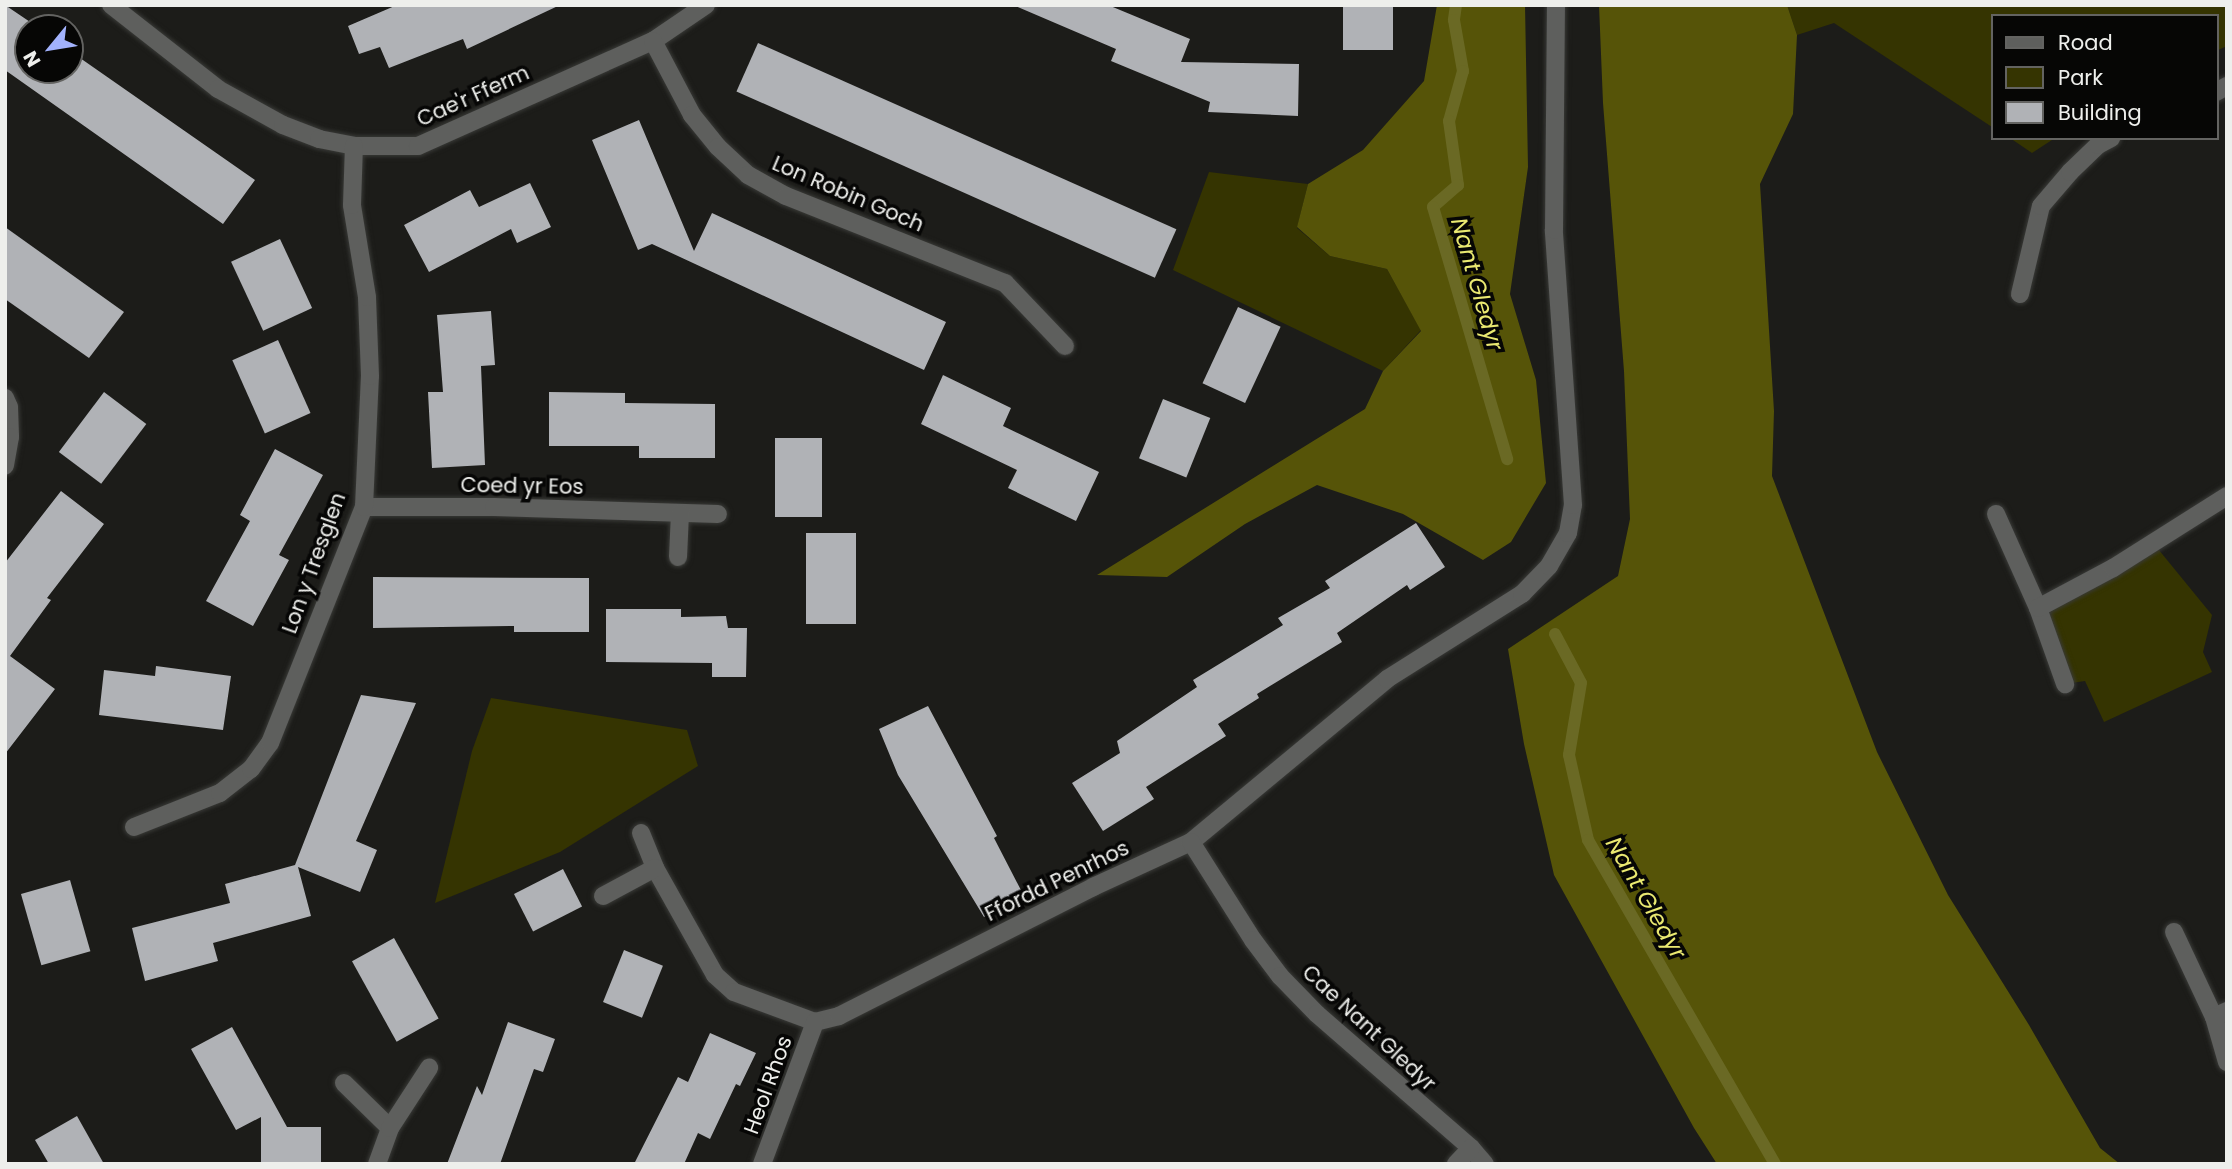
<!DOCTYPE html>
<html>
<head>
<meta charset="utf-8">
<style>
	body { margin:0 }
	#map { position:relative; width:2232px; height:1169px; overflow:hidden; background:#1c1c19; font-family:Poppins,sans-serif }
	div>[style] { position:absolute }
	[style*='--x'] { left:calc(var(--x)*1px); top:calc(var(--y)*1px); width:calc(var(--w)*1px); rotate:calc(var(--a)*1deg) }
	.green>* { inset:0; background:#353401 }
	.forest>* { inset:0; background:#565408 }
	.stream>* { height:12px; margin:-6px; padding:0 6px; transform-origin:6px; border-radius:6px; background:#6a6924 }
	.building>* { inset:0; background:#b0b2b6; transform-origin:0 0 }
	.roads { filter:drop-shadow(0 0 2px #393a37) drop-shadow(0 0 2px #393a37) }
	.minor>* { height:18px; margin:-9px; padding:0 9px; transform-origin:9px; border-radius:9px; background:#5e5f5d }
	span { translate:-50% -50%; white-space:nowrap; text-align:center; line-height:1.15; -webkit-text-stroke:7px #060605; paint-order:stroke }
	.street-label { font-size:21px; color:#eeefec }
	.water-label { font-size:23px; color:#eae971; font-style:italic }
	.frame { position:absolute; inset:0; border:7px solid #eeefec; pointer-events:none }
	.legend { position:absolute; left:1991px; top:14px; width:228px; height:126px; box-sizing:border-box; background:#060605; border:2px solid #636361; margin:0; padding:9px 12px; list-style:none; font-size:21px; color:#eeefec }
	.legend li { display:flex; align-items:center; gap:14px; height:35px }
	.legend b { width:35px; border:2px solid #636361 }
	.north { position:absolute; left:14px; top:14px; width:70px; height:70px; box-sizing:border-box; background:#060605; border:2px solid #636361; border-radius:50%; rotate:240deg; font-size:19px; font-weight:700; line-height:28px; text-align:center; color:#eeefec }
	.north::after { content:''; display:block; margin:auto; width:24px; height:32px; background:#a2b2fd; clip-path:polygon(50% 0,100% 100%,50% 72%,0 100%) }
</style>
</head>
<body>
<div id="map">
	<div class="green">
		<div style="clip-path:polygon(1787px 5px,2227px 5px,2227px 46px,2216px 51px,2216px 16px,1992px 16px,1992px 127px,1834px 23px,1797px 35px)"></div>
		<div style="clip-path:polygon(2010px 138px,2055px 138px,2032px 153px)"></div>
		<div style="clip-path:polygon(1209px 172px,1308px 184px,1297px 228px,1330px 256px,1387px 269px,1421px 330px,1383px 371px,1173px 270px)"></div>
		<div style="clip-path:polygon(2154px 544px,2212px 615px,2203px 652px,2212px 672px,2104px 722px,2085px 681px,2065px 684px,2038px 608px)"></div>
		<div style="clip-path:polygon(491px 698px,687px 730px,698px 766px,560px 852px,435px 903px,472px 751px)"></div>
	</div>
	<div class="forest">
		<div style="clip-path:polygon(1437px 5px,1525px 5px,1528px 167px,1510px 294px,1536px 380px,1546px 483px,1511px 542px,1483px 560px,1403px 514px,1317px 485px,1245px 524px,1167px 577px,1097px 575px,1365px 409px,1383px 371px,1421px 331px,1387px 269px,1330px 256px,1297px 227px,1308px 184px,1363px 150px,1424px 81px)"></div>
		<div style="clip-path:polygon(1599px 5px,1787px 5px,1797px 35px,1793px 114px,1760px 184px,1774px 411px,1772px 476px,1877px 752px,1948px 895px,2029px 1025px,2100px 1148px,2120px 1164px,1717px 1164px,1694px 1128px,1554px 875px,1524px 744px,1508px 649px,1618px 576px,1630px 519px,1624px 371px,1603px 103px)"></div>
	</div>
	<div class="stream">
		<div style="--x:1456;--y:5;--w:15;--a:98"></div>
		<div style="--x:1454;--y:20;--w:52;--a:80"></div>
		<div style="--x:1463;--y:71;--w:52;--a:105.6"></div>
		<div style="--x:1449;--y:121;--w:65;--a:82"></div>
		<div style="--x:1458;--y:185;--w:33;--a:139"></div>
		<div style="--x:1433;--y:207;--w:263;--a:73.6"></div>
		<div style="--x:1555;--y:634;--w:55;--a:62"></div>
		<div style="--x:1581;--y:683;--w:73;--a:99.5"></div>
		<div style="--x:1569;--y:755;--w:87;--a:77.4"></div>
		<div style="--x:1588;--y:840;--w:374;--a:60"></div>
	</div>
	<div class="building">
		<div style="clip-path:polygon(5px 5px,39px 28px,28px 28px,28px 70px,70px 70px,70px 51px,255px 180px,223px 224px,5px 70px)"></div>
		<div style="clip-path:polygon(397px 5px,560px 5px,467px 49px,463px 39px,389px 68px,380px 47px,359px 54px,348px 26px)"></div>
		<div style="clip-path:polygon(1013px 5px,1108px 5px,1190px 39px,1181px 62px,1299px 64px,1298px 116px,1208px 112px,1210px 102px,1111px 61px,1116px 49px)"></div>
		<div style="left:1343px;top:5px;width:50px;height:45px"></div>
		<div style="left:758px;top:43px;width:458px;height:53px;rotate:24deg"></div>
		<div style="clip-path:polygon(639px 120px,694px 251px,712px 213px,946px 322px,924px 370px,652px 244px,638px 250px,592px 140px)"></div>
		<div style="clip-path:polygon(530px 183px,551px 227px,517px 243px,511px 229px,429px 272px,404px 225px,470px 190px,479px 207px)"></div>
		<div style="clip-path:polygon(5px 227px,124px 312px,89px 358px,5px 299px)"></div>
		<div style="left:280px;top:239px;width:76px;height:54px;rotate:65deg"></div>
		<div style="left:1238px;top:307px;width:47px;height:84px;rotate:25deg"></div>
		<div style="clip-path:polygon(491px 311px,495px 365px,481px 366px,485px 465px,432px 468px,428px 392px,443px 392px,437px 315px)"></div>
		<div style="left:278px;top:340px;width:80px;height:50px;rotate:66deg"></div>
		<div style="clip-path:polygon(943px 375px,1011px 408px,1003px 426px,1099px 472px,1076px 521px,1008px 488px,1017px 470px,921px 424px)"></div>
		<div style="left:104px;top:392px;width:53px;height:75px;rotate:37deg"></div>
		<div style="clip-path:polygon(549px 392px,625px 393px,625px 403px,715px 404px,715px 458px,639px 458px,639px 446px,549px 446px)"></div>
		<div style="left:1163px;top:399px;width:51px;height:64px;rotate:22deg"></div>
		<div style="left:775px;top:438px;width:47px;height:79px"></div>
		<div style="clip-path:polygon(275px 449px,323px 475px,279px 555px,289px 560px,253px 626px,206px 601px,250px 521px,240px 515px)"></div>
		<div style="clip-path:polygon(61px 491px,104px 524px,47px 598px,51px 600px,10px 656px,55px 689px,5px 754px,5px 563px)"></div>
		<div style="clip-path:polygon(1416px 523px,1445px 567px,1410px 590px,1407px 585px,1337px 633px,1342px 642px,1257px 694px,1259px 698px,1218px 724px,1226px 736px,1146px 787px,1154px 799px,1103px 831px,1072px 783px,1120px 753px,1117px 741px,1197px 687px,1193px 680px,1283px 625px,1278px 618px,1330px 588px,1325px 581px)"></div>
		<div style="left:806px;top:533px;width:50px;height:91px"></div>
		<div style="clip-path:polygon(373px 577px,589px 578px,589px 632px,514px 632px,514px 626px,373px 628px)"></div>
		<div style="clip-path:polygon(606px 609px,681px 609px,681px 617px,726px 616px,728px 628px,747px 628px,746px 677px,712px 677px,712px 663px,606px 662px)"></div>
		<div style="clip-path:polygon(156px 666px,231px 676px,223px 730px,99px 715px,104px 670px,155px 676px)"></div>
		<div style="clip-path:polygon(361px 695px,416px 703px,356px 841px,377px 850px,360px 892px,298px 867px,311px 916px,213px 943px,218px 961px,145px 981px,132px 928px,230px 903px,225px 884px,295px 865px)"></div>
		<div style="clip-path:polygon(928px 706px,997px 836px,994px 838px,1024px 896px,984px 917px,898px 775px,879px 729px)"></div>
		<div style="left:563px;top:869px;width:42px;height:55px;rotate:63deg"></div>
		<div style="left:70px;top:880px;width:74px;height:51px;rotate:74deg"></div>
		<div style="left:394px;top:938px;width:92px;height:48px;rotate:61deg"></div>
		<div style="left:624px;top:950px;width:42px;height:56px;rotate:22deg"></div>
		<div style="clip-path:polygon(508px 1022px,555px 1039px,543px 1072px,534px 1069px,500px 1164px,447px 1164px,477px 1086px,482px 1095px)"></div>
		<div style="clip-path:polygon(232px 1027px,287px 1127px,321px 1127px,321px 1162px,261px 1164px,261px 1117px,236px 1130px,191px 1049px)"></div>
		<div style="clip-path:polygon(710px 1033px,756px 1053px,740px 1086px,736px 1084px,710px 1139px,698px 1133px,684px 1164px,634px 1164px,678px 1077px,688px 1082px)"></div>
		<div style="clip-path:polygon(77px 1116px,104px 1164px,49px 1164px,35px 1140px)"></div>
	</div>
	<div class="roads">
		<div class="minor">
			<div style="--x:111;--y:5;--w:136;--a:38.1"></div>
			<div style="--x:218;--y:89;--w:74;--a:29"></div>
			<div style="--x:283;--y:125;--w:39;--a:21"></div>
			<div style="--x:319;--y:139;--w:36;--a:11"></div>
			<div style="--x:354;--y:146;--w:64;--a:0"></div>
			<div style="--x:418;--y:146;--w:257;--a:-24.1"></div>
			<div style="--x:653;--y:41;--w:64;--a:-34.2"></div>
			<div style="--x:653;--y:41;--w:84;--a:62.2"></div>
			<div style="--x:692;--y:115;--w:41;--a:50.9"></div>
			<div style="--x:718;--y:147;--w:41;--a:43"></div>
			<div style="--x:748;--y:175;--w:43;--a:28.9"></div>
			<div style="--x:786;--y:196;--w:236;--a:21.7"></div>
			<div style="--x:1005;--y:283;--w:87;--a:46.4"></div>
			<div style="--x:2216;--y:92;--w:13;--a:-29"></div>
			<div style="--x:2020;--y:294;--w:90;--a:-76.6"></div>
			<div style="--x:2041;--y:206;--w:45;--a:-49.5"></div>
			<div style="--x:2070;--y:172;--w:39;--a:-44"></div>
			<div style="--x:2098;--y:145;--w:15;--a:-28"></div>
			<div style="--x:5;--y:398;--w:10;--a:66"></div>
			<div style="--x:9;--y:407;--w:30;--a:88"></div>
			<div style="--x:10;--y:437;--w:29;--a:100"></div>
			<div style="--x:364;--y:507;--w:130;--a:0"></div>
			<div style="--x:494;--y:507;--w:224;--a:1.8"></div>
			<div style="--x:1996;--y:514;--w:103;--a:65.9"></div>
			<div style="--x:2038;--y:608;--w:81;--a:70.4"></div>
			<div style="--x:678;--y:557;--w:44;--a:-87.4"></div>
			<div style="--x:2038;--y:608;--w:85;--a:-28.1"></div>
			<div style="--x:2113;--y:568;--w:135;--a:-32.3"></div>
			<div style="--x:134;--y:827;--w:92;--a:-21.6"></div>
			<div style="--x:220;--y:793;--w:39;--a:-38"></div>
			<div style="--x:251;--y:769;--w:32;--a:-54"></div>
			<div style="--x:270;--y:743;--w:254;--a:-68.3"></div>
			<div style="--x:364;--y:507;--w:131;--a:-87.4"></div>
			<div style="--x:370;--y:376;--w:79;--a:-92.2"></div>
			<div style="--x:367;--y:297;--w:93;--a:-99.3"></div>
			<div style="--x:352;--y:205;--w:59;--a:-88.1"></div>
			<div style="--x:641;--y:833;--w:38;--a:68"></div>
			<div style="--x:655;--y:868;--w:123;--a:60.7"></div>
			<div style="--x:715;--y:975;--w:25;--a:42"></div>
			<div style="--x:734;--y:992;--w:86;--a:20.3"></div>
			<div style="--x:815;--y:1022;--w:25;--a:-14"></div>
			<div style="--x:839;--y:1016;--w:285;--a:-26.9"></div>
			<div style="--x:1093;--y:887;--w:108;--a:-24.7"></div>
			<div style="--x:1191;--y:842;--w:255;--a:-39.7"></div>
			<div style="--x:1387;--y:679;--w:160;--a:-32.2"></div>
			<div style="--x:1522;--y:594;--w:39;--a:-46"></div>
			<div style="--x:1549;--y:566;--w:38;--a:-60"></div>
			<div style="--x:1568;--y:533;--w:28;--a:-80"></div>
			<div style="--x:1573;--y:505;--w:276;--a:-94"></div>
			<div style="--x:1554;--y:230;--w:225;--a:-89.5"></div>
			<div style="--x:1191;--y:842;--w:116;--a:57.7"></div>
			<div style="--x:1253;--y:940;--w:45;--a:53.1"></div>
			<div style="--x:1280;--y:976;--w:53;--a:45.8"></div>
			<div style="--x:1317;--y:1014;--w:204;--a:41"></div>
			<div style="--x:1471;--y:1148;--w:21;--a:49"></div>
			<div style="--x:603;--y:896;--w:59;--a:-28.3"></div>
			<div style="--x:2174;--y:932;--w:94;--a:64.8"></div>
			<div style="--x:2214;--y:1017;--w:14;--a:-25"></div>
			<div style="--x:2214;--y:1017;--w:47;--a:73.9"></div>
			<div style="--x:344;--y:1083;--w:64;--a:44.4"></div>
			<div style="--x:377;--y:1164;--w:38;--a:-70"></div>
			<div style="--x:390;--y:1128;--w:72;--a:-57"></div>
			<div style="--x:762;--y:1164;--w:152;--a:-69.5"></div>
			<div style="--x:1456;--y:1164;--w:22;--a:-47"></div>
		</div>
	</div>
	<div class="street-label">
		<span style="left:473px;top:96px;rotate:-24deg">Cae'r Fferm</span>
		<span style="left:848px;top:194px;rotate:23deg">Lon Robin Goch</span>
		<span style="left:522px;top:486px;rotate:1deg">Coed yr Eos</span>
		<span style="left:314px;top:563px;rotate:-70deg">Lon y Tresglen</span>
		<span style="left:1057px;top:881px;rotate:-26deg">Ffordd Penrhos</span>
		<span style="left:1369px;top:1028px;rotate:43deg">Cae Nant Gledyr</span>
		<span style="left:768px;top:1085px;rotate:-70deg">Heol Rhos</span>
	</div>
	<div class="water-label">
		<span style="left:1477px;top:284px;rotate:74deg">Nant Gledyr</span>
		<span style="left:1646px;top:898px;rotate:60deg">Nant Gledyr</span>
	</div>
	<div class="frame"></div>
	<ul class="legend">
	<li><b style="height:9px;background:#5e5f5d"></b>Road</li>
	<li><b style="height:19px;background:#353401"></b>Park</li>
	<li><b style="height:19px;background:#b0b2b6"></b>Building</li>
	</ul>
	<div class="north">N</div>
</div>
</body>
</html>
